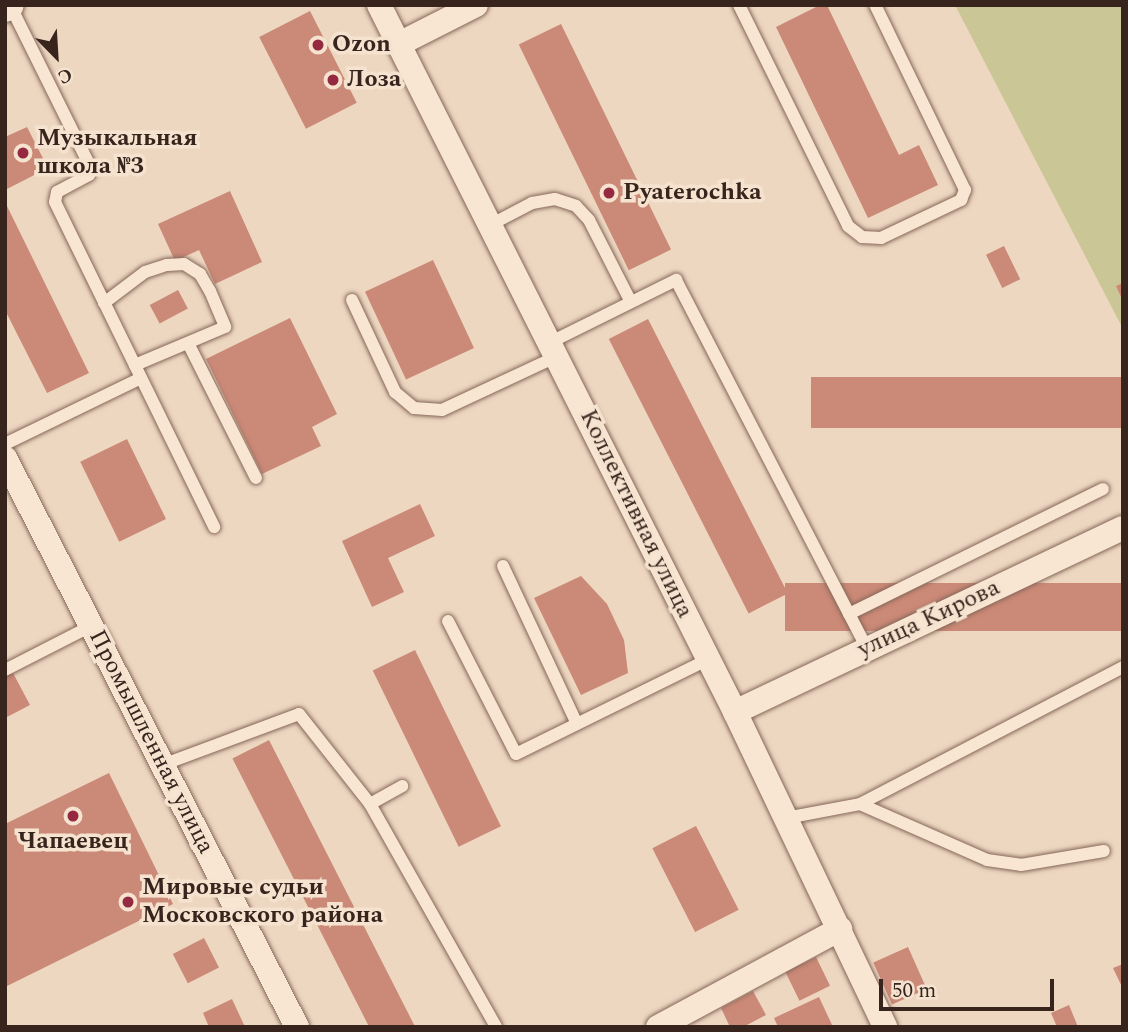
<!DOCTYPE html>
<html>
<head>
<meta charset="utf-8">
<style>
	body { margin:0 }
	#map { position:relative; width:1128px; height:1032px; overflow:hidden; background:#edd7c1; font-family:Spectral,serif }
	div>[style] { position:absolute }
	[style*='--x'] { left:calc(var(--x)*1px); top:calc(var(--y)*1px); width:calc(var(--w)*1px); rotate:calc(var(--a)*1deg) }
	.green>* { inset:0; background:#cbc695 }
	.building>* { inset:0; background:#cb8977; transform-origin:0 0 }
	.roads { filter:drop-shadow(0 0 2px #866759) drop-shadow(0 0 2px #866759) }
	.service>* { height:12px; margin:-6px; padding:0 6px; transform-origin:6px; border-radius:6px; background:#f8e6d3 }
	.minor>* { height:24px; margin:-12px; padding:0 12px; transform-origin:12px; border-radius:12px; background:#f8e6d3 }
	.tertiary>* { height:30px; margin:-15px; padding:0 15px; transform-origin:15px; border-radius:15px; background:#f8e6d3 }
	.dots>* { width:19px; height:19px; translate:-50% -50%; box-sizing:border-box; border:4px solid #f5e3d0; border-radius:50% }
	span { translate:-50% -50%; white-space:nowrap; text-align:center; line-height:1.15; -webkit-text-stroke:7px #f5e3d0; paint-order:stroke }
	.poi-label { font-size:24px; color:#36241d; font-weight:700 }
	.left { translate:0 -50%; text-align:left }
	.street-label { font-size:24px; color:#36241d }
	.frame { position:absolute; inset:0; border:7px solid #36241d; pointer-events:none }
	.north { position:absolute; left:21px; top:21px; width:70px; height:70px; -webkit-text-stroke:5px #f5e3d0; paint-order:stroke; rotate:156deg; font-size:19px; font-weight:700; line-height:28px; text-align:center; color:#36241d }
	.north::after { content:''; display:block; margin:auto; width:24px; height:32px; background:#36241d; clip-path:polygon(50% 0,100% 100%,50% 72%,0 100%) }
	.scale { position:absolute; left:879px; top:979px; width:175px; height:32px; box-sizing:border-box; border:4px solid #36241d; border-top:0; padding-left:9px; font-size:21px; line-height:24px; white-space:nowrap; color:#36241d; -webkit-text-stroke:5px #f5e3d0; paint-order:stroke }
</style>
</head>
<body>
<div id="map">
	<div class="green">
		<div style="clip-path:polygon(955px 5px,1123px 5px,1123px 329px)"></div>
	</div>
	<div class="building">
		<div style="clip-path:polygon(820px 5px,827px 5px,899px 155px,919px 145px,938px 185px,868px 218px,776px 27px)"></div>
		<div style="left:310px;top:11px;width:103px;height:57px;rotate:63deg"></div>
		<div style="left:561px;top:24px;width:251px;height:47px;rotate:64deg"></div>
		<div style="clip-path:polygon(27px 127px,48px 168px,5px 190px,5px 137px)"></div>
		<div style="clip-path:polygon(230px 191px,262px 262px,215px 284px,199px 250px,175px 261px,158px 224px)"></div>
		<div style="clip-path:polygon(5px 202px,89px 373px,47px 393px,5px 310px)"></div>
		<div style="left:1004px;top:246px;width:37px;height:20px;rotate:64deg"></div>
		<div style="left:433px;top:260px;width:97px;height:75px;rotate:65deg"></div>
		<div style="clip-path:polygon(1123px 283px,1123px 301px,1116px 286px)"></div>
		<div style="left:178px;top:290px;width:21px;height:32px;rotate:62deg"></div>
		<div style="clip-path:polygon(290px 318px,337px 414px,312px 427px,321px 446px,262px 474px,206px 359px)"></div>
		<div style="left:648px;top:319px;width:308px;height:44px;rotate:63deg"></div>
		<div style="left:1123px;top:377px;width:51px;height:312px;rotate:90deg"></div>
		<div style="left:127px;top:439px;width:89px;height:52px;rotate:64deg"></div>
		<div style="clip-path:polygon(420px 504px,435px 536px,388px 558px,404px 592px,372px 607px,342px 541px)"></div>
		<div style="clip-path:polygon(581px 576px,607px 604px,624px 640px,628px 673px,581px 695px,534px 598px)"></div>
		<div style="left:1123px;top:583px;width:48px;height:338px;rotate:90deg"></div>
		<div style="left:415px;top:650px;width:196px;height:47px;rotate:64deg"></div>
		<div style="clip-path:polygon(13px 673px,30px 705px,5px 718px,5px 676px)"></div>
		<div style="left:269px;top:740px;width:322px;height:41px;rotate:63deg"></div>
		<div style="clip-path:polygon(109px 773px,173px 904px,5px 987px,5px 824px)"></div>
		<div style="left:696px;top:826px;width:94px;height:49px;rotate:63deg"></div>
		<div style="left:204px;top:938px;width:33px;height:35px;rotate:63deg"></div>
		<div style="left:908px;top:947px;width:46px;height:38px;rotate:66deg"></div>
		<div style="left:816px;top:957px;width:32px;height:34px;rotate:64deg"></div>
		<div style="clip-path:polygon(1123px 964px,1123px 989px,1113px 968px)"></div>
		<div style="clip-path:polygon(753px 991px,766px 1015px,743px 1027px,730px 1027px,721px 1008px)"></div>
		<div style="clip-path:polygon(819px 997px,833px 1027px,778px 1027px,774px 1018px)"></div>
		<div style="clip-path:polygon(232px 999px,245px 1027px,209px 1027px,203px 1013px)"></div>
		<div style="clip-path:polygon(1069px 1005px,1078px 1027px,1057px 1027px,1051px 1013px)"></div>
	</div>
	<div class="roads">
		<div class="service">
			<div style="--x:10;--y:5;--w:182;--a:63.6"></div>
			<div style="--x:91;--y:168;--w:7;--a:106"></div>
			<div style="--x:89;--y:175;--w:36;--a:152"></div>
			<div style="--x:57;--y:192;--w:10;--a:101"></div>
			<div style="--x:55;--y:202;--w:362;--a:63.9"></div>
			<div style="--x:739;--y:5;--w:246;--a:63.7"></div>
			<div style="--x:848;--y:226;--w:18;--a:38"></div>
			<div style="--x:862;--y:237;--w:19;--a:3"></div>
			<div style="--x:881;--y:238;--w:89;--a:-25.4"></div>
			<div style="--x:961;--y:200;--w:11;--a:-68"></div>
			<div style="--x:965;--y:190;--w:206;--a:-115.9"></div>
			<div style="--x:492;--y:224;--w:45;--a:-27.7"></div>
			<div style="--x:532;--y:203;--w:23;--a:-10"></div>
			<div style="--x:555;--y:199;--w:22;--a:18"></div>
			<div style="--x:576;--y:206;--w:19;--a:47"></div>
			<div style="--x:589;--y:220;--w:92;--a:62.9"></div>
			<div style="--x:352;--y:300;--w:102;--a:64.9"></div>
			<div style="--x:395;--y:392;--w:25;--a:40"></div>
			<div style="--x:414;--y:408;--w:28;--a:4"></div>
			<div style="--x:442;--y:410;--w:128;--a:-25"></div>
			<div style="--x:104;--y:303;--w:51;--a:-37.1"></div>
			<div style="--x:145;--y:272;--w:23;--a:-18"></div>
			<div style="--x:167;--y:265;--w:17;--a:-3"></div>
			<div style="--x:184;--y:264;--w:19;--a:32"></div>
			<div style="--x:200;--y:274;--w:20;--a:60"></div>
			<div style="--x:210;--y:291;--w:39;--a:67"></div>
			<div style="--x:225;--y:327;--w:98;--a:157.1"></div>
			<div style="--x:551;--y:342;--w:140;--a:-26.4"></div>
			<div style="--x:676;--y:280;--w:415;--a:62.6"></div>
			<div style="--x:188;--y:343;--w:151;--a:63.3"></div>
			<div style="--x:5;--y:444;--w:151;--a:-25.9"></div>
			<div style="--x:503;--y:566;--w:172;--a:64.9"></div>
			<div style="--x:849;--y:614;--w:283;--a:-26.2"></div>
			<div style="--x:448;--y:621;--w:149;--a:62.9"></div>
			<div style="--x:516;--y:754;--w:213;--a:-26.2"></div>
			<div style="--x:5;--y:670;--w:97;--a:-27.1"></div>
			<div style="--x:162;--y:765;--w:146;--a:-20.4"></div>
			<div style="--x:299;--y:714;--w:115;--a:51.7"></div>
			<div style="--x:370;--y:804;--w:256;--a:60.5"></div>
			<div style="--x:370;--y:804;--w:37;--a:-29"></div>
			<div style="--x:860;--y:804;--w:139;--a:23.8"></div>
			<div style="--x:987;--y:860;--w:34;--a:8"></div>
			<div style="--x:1021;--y:865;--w:84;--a:-9.6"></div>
			<div style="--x:786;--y:818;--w:75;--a:-10.7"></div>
			<div style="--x:860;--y:804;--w:297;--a:-27.5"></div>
		</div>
		<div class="minor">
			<div style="--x:379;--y:5;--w:792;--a:63.27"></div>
			<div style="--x:735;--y:712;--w:349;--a:64.5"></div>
			<div style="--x:401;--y:43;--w:84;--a:-26.9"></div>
			<div style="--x:5;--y:458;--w:640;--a:62.83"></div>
			<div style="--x:735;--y:712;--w:429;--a:-25.4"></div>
			<div style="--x:658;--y:1027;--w:207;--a:-28.3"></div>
		</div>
		<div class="tertiary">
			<div style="--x:5;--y:7;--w:4;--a:-27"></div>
		</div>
	</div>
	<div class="dots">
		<div style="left:318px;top:45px;background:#942940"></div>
		<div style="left:333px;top:80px;background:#942940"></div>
		<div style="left:23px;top:153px;background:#942940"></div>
		<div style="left:609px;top:193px;background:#942940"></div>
		<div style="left:73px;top:816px;background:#942940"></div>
		<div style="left:128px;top:902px;background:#942940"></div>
	</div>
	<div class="poi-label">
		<span class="left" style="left:332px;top:45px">Ozon</span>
		<span class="left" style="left:347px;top:80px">Лоза</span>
		<span class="left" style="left:37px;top:153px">Музыкальная<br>школа №3</span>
		<span class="left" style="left:623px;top:193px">Pyaterochka</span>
		<span style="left:73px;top:842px">Чапаевец</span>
		<span class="left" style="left:142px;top:902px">Мировые судьи<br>Московского района</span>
	</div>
	<div class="street-label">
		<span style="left:636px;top:514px;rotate:64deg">Коллективная улица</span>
		<span style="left:929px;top:619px;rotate:-25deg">улица Кирова</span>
		<span style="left:151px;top:742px;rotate:63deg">Промышленная улица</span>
	</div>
	<div class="frame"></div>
	<div class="north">С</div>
	<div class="scale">50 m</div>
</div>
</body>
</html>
